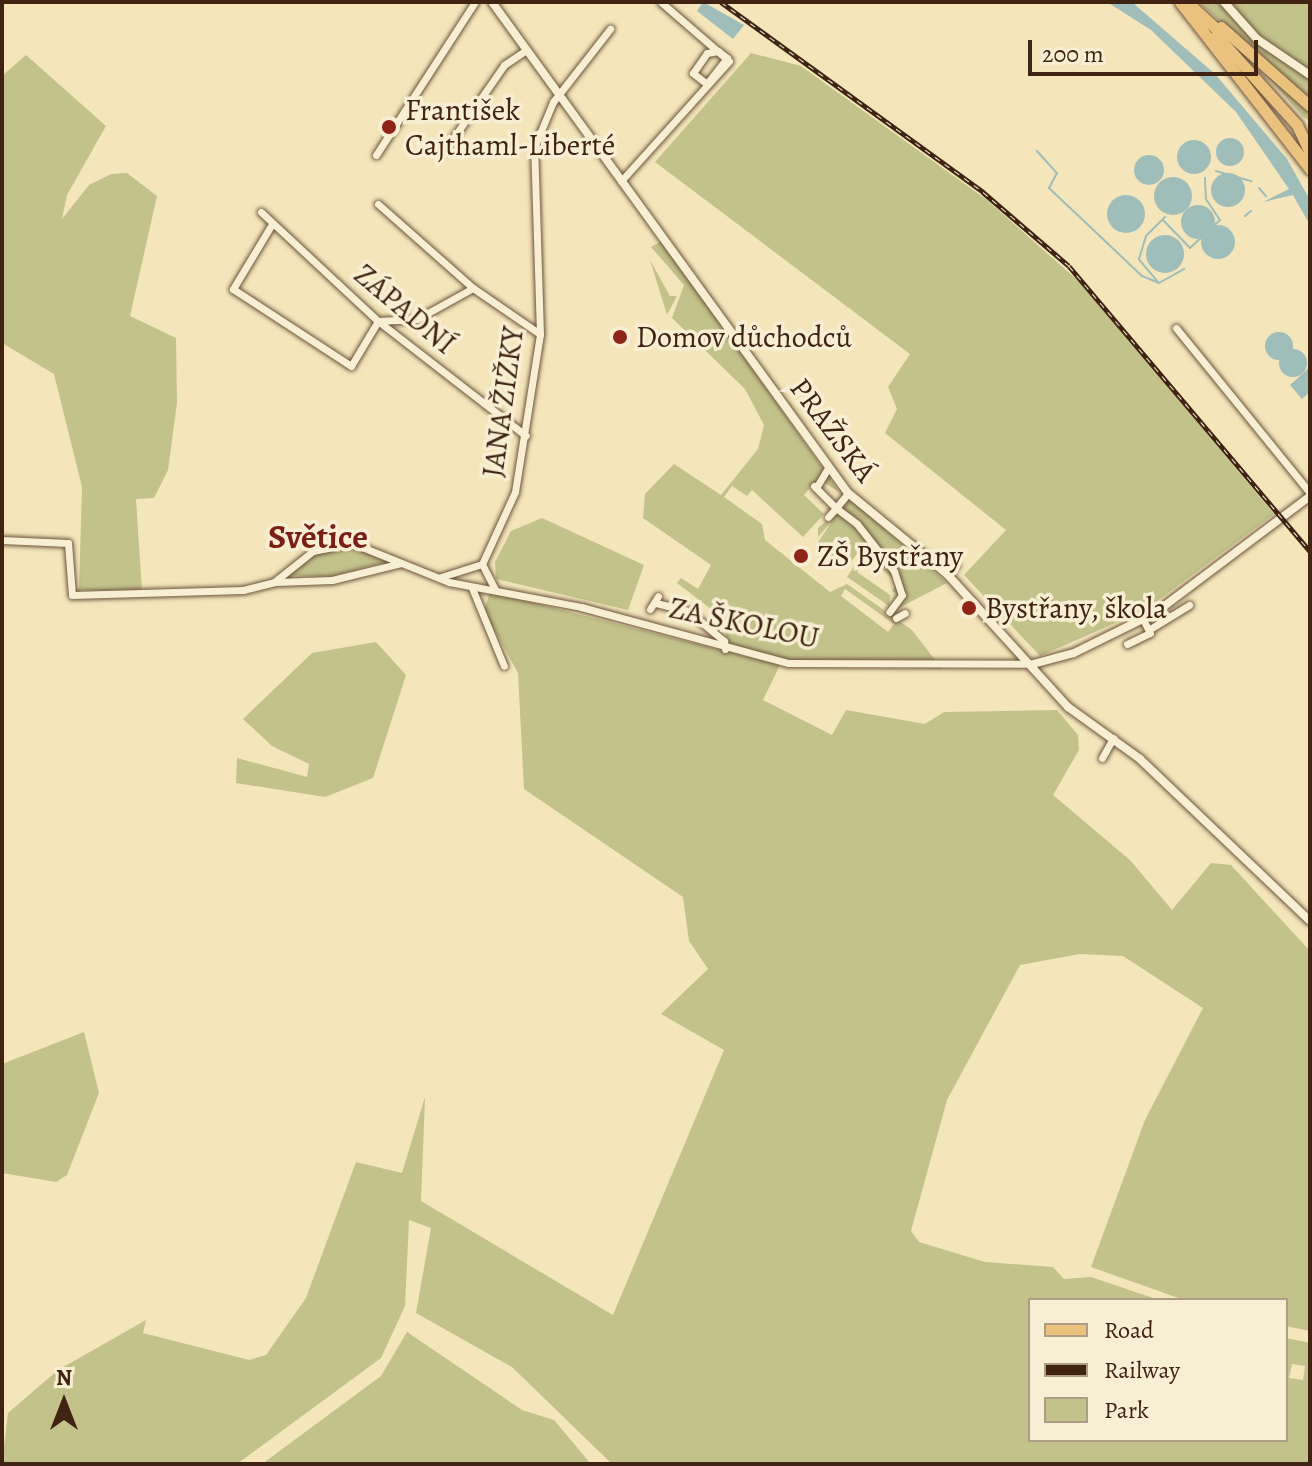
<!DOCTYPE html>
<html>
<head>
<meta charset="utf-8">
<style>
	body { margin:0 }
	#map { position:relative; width:1312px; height:1466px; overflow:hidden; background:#f4e5bb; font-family:Alegreya,serif }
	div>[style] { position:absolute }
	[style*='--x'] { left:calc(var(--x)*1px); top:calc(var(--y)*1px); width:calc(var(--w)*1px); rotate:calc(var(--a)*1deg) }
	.green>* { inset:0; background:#c3c28b }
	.water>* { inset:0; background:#9fbdb9 }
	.round { border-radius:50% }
	.stream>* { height:2px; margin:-1px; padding:0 1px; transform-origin:1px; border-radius:1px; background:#9fbdb9 }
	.roads { filter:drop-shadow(0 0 2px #6d543d) drop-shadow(0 0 2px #6d543d) }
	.minor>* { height:7px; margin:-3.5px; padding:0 3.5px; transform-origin:3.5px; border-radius:3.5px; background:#f8eed3 }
	.tertiary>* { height:8px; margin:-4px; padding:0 4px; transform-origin:4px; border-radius:4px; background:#f8eed3 }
	.primary>* { height:11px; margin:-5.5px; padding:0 5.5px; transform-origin:5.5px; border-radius:5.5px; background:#eac27e }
	.rail>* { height:5px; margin-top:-2.5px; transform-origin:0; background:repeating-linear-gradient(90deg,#f8eed3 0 6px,#402313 0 12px); box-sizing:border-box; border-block:2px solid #402313 }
	.dots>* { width:22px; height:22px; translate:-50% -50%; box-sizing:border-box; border:4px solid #f8eed3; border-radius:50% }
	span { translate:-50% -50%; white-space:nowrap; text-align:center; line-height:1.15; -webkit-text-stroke:7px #f8eed3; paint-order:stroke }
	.poi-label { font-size:30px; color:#402313 }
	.left { translate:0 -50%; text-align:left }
	.street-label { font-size:30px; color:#402313 }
	.quarter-label { font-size:34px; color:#7a1f14; font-weight:700 }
	.frame { position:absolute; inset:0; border:4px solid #402313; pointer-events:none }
	.legend { position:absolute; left:1028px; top:1298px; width:260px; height:144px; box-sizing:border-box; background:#f8eed3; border:2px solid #ae9d86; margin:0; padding:10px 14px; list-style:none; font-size:24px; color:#402313 }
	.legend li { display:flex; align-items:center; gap:16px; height:40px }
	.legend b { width:40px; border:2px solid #ae9d86 }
	.north { position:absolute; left:24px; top:1362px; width:80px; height:80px; -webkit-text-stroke:6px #f8eed3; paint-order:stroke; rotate:0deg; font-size:22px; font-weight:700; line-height:32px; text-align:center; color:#402313 }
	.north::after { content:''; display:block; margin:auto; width:28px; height:36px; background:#402313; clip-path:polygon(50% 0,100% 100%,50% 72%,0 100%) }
	.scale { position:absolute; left:1028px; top:40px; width:230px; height:36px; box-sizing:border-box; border:4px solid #402313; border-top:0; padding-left:10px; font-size:24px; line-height:28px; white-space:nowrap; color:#402313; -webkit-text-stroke:6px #f8eed3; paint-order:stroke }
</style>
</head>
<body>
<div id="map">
	<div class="green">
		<div style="clip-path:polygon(1198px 2px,1217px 2px,1248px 35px,1310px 79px,1310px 99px)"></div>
		<div style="clip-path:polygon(1230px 2px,1310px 2px,1310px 70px,1258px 34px)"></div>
		<div style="clip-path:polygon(751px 53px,801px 66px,987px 200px,1083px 285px,1274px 514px,1145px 610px,1040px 656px,964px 575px,1006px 530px,885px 433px,897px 409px,888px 387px,910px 354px,655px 162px)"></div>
		<div style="clip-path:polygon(26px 55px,106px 126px,67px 195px,62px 219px,89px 185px,111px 174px,127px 173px,157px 196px,130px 316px,176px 338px,177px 403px,168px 470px,154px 498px,136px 499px,142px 591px,79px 590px,82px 487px,54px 374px,2px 343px,2px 76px)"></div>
		<div style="clip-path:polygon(1260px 68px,1310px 109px,1310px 121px,1303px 117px)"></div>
		<div style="clip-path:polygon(evenodd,662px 241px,840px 493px,819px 479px,813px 484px,804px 495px,824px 514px,803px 537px,752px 490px,747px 496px,732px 486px,724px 497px,762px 524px,765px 540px,830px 592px,847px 584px,912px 630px,942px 669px,789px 663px,729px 645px,720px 616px,677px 583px,681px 578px,698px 589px,711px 565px,643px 518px,645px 494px,674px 464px,721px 495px,758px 449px,764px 425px,745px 389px,672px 318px,684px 285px,651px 247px,662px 241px,845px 589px,894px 624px,888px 632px,841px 596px,845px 589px)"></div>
		<div style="clip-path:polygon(650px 260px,670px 296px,677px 296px,667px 315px)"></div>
		<div style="clip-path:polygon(846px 502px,853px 502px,947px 583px,895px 610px,902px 581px,843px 509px)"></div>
		<div style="clip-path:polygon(836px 513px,868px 539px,848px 566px,815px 547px,832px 521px,818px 537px,818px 528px)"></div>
		<div style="clip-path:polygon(542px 518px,644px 565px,628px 610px,496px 579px,495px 562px,511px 531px)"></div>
		<div style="clip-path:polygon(871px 541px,898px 580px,900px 592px,899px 595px,892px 591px,898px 583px,868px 558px,857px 572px,890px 595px,889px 606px,847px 577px)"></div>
		<div style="clip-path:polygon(359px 547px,393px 560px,330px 577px,286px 575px,311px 555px)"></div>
		<div style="clip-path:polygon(evenodd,490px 592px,780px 665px,763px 700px,832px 735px,846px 710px,925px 724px,944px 712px,1057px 710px,1078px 735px,1079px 750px,1053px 795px,1130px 860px,1172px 910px,1211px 863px,1231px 865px,1310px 951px,1310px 1331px,1286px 1326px,1286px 1300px,1184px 1300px,1091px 1267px,1145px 1120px,1203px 1008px,1123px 956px,1080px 954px,1020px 965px,947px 1100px,911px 1231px,919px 1242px,985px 1262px,1053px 1267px,1064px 1279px,1091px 1277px,1159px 1300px,1030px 1300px,1030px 1440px,1286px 1440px,1286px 1338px,1310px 1343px,1310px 1464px,612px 1464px,512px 1367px,416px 1313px,431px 1228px,409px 1220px,405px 1306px,381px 1358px,237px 1464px,2px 1464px,8px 1413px,58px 1370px,146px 1320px,143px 1333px,249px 1360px,266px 1355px,306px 1298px,356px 1162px,402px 1173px,425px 1097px,421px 1201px,613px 1315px,724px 1050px,661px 1014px,708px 969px,689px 941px,683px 897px,524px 789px,518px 673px,484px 611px,490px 592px,1292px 1364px,1305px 1366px,1303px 1380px,1289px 1378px,1292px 1364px)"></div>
		<div style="clip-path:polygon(376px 642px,406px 675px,373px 778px,325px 797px,236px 783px,237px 758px,307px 777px,309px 764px,272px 746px,243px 719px,312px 653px)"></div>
		<div style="clip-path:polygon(84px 1032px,99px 1093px,67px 1175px,56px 1182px,2px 1173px,2px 1064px)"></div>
		<div style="clip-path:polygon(407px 1332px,522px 1410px,554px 1420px,591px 1464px,262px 1464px,381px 1376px)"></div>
	</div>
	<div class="water">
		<div style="clip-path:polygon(703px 2px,744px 25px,733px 39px,697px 11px)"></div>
		<div style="clip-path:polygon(1107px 2px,1133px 3px,1215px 74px,1287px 159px,1310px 200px,1310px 225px,1293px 195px,1263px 202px,1289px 189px,1236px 112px,1151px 30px)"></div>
		<div class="round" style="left:1216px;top:138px;width:28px;height:28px"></div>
		<div class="round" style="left:1177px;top:140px;width:34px;height:34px"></div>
		<div class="round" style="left:1134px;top:155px;width:30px;height:30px"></div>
		<div class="round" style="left:1211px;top:173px;width:34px;height:34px"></div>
		<div class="round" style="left:1154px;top:177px;width:38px;height:38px"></div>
		<div class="round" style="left:1107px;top:195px;width:38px;height:38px"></div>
		<div class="round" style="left:1181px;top:205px;width:34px;height:34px"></div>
		<div class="round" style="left:1201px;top:225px;width:34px;height:34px"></div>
		<div class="round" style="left:1146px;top:235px;width:38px;height:38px"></div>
		<div class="round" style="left:1265px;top:332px;width:28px;height:28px"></div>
		<div class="round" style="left:1279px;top:349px;width:28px;height:28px"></div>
		<div style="clip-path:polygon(1310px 367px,1310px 392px,1302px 399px,1290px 385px)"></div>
	</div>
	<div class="stream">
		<div style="--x:1037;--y:151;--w:30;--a:48"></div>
		<div style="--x:1057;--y:173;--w:17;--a:118"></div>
		<div style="--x:1049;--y:188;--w:128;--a:43.4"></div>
		<div style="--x:1142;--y:276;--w:18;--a:22"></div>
		<div style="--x:1159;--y:283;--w:29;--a:-29"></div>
		<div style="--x:1216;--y:171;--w:37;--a:16"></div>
		<div style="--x:1259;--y:188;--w:11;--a:49"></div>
		<div style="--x:1245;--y:216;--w:8;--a:-40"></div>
		<div style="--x:1163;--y:220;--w:39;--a:46"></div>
		<div style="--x:1190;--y:248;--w:41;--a:-43"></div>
		<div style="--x:1220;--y:220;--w:25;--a:-124"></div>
		<div style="--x:1206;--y:199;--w:21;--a:-93"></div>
		<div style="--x:1158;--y:282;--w:30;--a:-130"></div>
		<div style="--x:1139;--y:259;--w:24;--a:-73"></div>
		<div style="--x:1146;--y:236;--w:27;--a:-45"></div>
	</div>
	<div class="roads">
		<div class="minor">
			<div style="--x:718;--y:51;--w:11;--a:38"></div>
			<div style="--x:727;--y:58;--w:33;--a:128"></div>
			<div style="--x:707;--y:84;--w:18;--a:-142"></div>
			<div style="--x:693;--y:73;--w:24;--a:-55"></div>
			<div style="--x:707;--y:53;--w:11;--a:-10"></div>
			<div style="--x:445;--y:150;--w:103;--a:-55.2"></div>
			<div style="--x:504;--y:65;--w:27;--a:-34"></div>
			<div style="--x:376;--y:155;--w:182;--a:-57.1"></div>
			<div style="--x:621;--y:181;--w:161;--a:-48"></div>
			<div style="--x:729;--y:61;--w:90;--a:-139.1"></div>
			<div style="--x:378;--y:204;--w:127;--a:41.5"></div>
			<div style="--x:473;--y:288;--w:81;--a:34.5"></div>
			<div style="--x:261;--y:212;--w:160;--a:43"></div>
			<div style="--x:378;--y:321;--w:187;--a:37.8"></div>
			<div style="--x:272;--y:224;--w:76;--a:121"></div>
			<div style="--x:233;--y:289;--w:141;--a:33.1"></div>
			<div style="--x:351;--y:366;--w:52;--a:-59"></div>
			<div style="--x:378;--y:321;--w:39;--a:-3"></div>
			<div style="--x:417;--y:319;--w:64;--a:-29"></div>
			<div style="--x:1176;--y:328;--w:213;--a:50.9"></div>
			<div style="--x:814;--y:486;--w:31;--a:45"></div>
			<div style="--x:836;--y:508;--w:19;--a:-51"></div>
			<div style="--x:816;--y:488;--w:23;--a:-59"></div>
			<div style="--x:828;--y:517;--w:12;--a:-48"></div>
			<div style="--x:836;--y:508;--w:26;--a:37"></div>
			<div style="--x:857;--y:524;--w:60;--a:51.8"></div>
			<div style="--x:894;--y:571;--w:25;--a:72"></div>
			<div style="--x:902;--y:595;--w:21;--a:127"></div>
			<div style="--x:2;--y:540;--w:66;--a:2.6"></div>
			<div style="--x:68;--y:543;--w:52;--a:85.6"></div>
			<div style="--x:72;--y:595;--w:171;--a:-1.7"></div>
			<div style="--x:243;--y:590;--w:32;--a:-14"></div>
			<div style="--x:274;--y:582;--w:50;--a:-38.5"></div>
			<div style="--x:313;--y:551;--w:40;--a:-12"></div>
			<div style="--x:352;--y:543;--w:105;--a:21.9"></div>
			<div style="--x:449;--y:582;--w:134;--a:10.7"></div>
			<div style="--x:581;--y:607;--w:215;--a:15.1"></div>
			<div style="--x:789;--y:663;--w:244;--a:0.2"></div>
			<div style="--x:482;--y:564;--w:28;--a:63"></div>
			<div style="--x:947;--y:574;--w:13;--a:-48"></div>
			<div style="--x:441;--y:577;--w:43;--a:-17.6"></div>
			<div style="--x:482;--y:564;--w:79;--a:-65.4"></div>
			<div style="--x:515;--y:492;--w:160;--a:-81"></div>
			<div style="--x:540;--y:334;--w:186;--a:-91.8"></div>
			<div style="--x:534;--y:148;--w:50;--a:-67.6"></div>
			<div style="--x:553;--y:102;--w:93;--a:-52"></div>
			<div style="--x:276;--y:582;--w:56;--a:-2"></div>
			<div style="--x:332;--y:580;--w:71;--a:-13.8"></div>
			<div style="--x:472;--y:588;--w:84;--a:67.7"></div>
			<div style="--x:656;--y:603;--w:33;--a:14"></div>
			<div style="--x:688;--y:611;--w:47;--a:39.8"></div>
			<div style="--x:724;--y:641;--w:8;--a:83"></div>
			<div style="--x:650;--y:609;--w:15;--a:-58"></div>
			<div style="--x:896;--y:618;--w:10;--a:-29"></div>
			<div style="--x:1150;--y:629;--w:46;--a:-31.6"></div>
			<div style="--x:1127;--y:644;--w:25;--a:-26"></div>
			<div style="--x:1150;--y:633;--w:16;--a:-117"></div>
			<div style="--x:1102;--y:758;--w:23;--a:-61"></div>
		</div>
		<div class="tertiary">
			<div style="--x:492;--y:2;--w:606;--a:54.06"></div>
			<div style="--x:848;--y:493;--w:128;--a:39.3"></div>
			<div style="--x:947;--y:574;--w:180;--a:47.7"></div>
			<div style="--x:1068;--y:707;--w:89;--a:35.8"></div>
			<div style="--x:1140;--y:759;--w:235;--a:43.6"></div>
			<div style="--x:1224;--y:2;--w:50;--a:48.3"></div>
			<div style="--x:1257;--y:39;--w:64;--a:34.2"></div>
			<div style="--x:1033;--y:664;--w:42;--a:-15"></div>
			<div style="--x:1074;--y:653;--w:90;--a:-26.3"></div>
			<div style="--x:1155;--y:613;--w:194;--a:-37"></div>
		</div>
		<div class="primary">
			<div style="--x:1180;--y:2;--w:212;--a:52.1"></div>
			<div style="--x:1187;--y:2;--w:50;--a:42.6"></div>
			<div style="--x:1221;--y:27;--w:119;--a:41.6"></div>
			<div style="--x:1216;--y:35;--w:121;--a:48"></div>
			<div style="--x:1297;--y:125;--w:31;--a:65"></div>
		</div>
	</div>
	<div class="rail">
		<div style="--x:721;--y:2;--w:324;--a:35.9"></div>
		<div style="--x:983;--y:192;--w:113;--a:40.7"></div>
		<div style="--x:1069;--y:266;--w:373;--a:49.8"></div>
	</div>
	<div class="dots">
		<div style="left:389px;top:127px;background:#8f2418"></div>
		<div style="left:620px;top:337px;background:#8f2418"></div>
		<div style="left:801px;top:556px;background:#8f2418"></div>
		<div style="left:969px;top:608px;background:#8f2418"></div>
	</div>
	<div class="poi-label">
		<span class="left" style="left:405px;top:127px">František<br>Cajthaml-Liberté</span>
		<span class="left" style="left:636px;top:337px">Domov důchodců</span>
		<span class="left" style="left:817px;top:556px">ZŠ Bystřany</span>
		<span class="left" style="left:985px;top:608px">Bystřany, škola</span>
	</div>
	<div class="street-label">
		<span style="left:405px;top:309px;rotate:40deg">ZÁPADNÍ</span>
		<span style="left:503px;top:402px;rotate:-82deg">JANA ŽIŽKY</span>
		<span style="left:833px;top:430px;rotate:53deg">PRAŽSKÁ</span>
		<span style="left:744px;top:623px;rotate:12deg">ZA ŠKOLOU</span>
	</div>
	<div class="quarter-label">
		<span style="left:318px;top:537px">Světice</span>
	</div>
	<div class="frame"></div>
	<ul class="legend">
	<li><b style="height:10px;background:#eac27e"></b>Road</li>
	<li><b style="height:10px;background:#402313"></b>Railway</li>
	<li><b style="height:22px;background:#c3c28b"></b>Park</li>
	</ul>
	<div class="north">N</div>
	<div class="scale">200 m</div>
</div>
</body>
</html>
